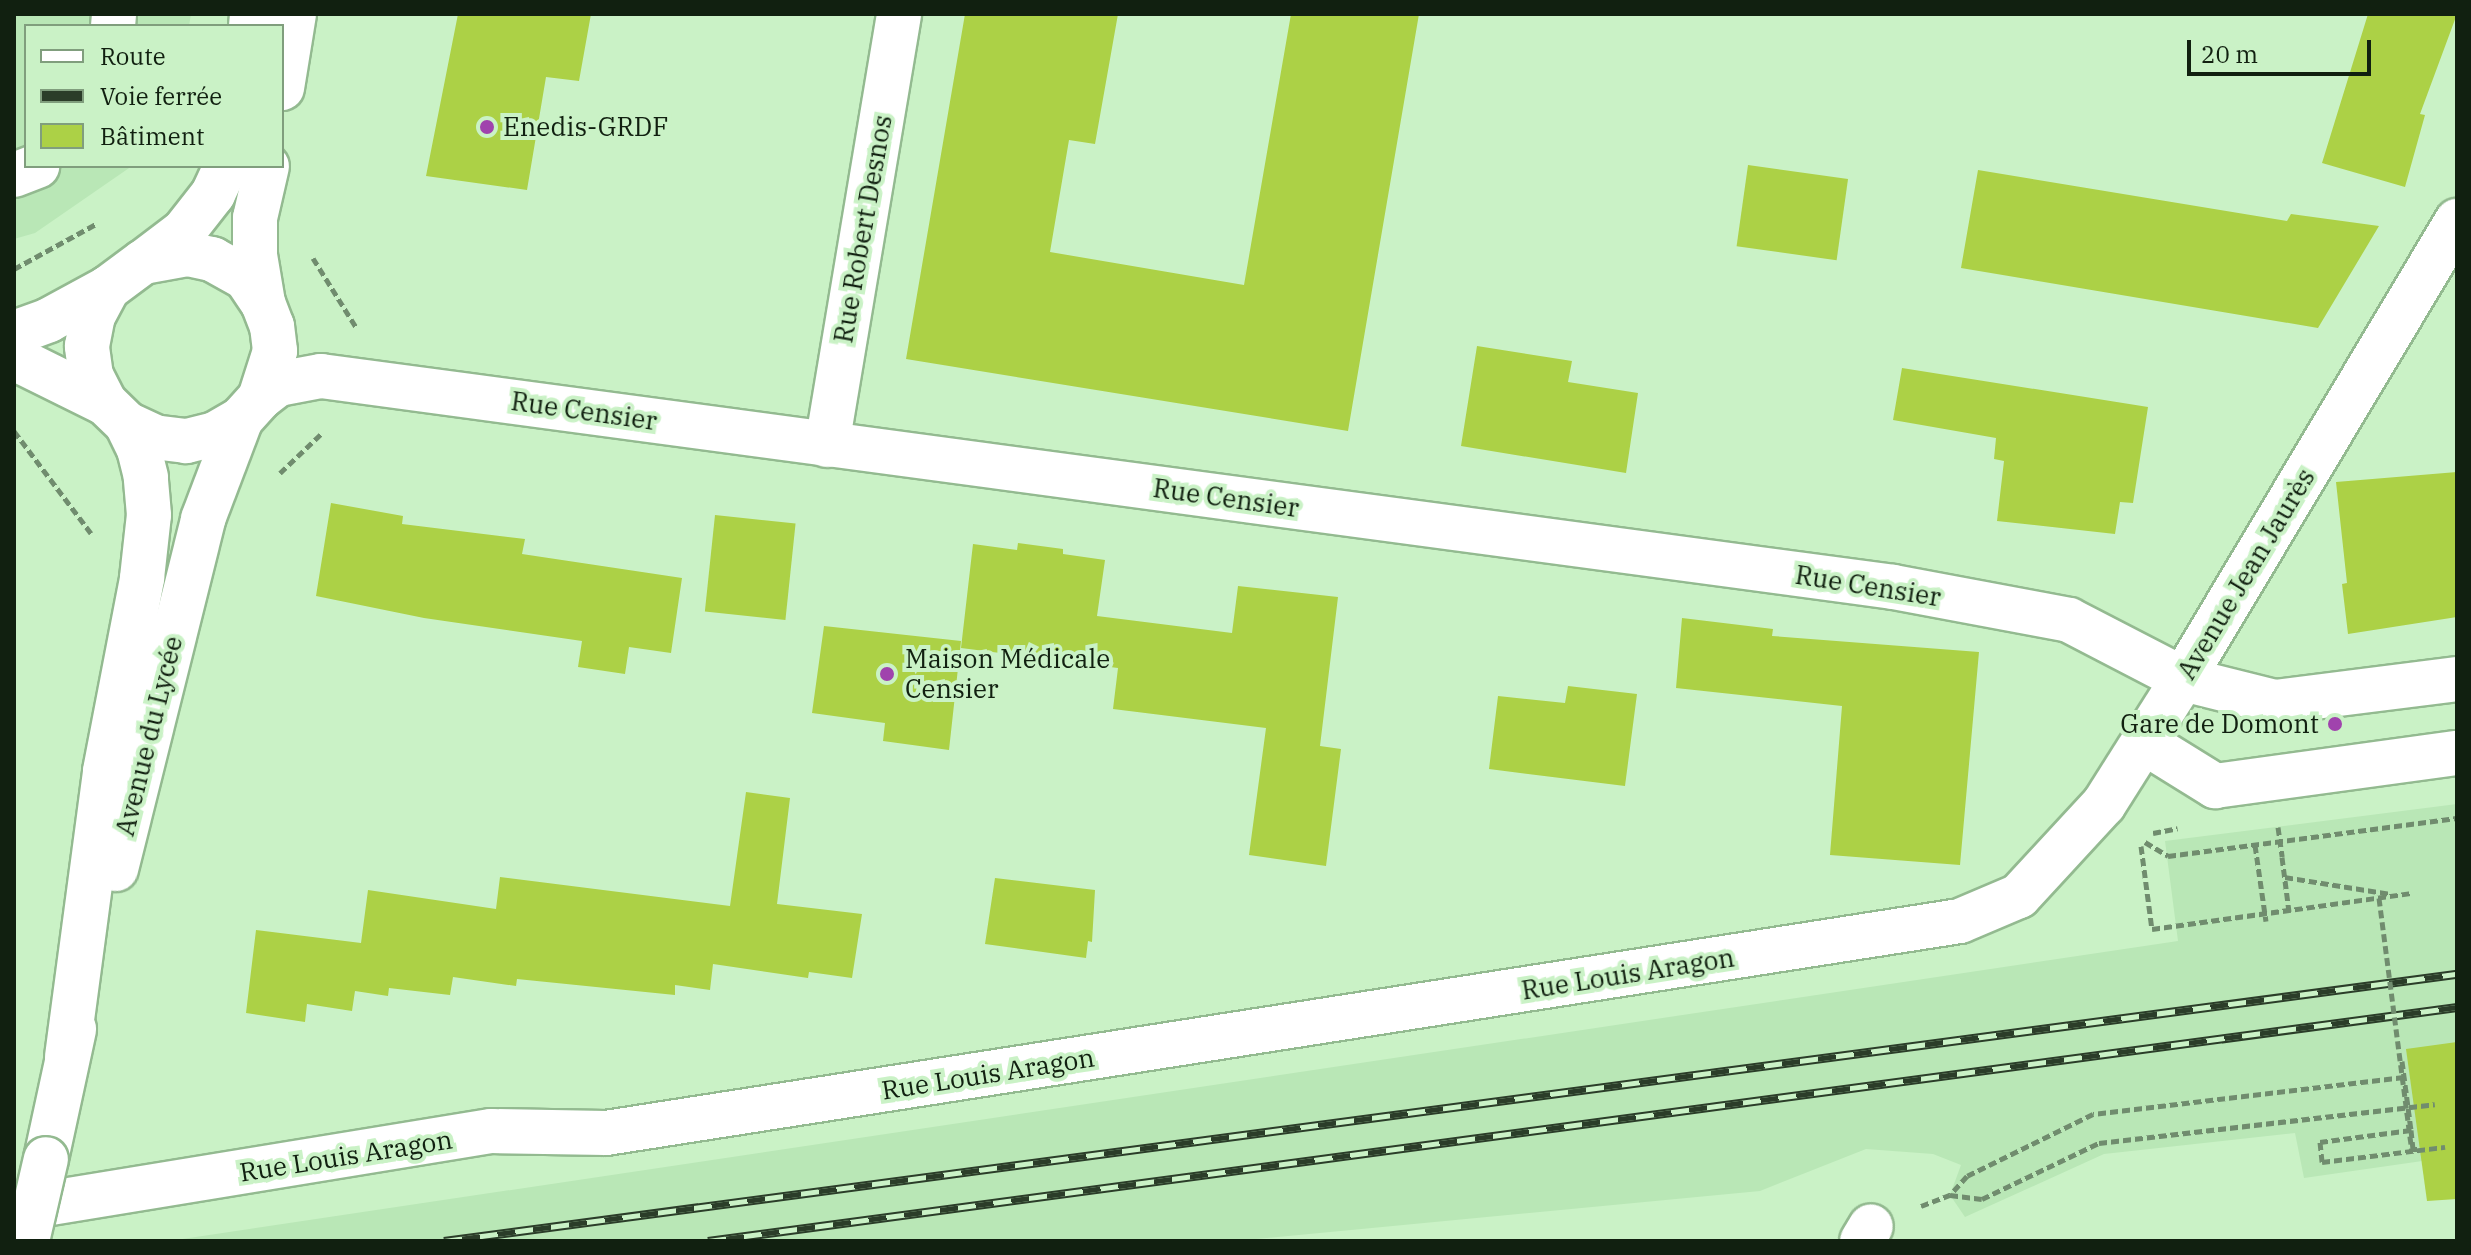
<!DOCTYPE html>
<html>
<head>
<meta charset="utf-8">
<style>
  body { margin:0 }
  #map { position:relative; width:2471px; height:1255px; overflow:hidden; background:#caf2c6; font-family:"IBM Plex Serif",serif }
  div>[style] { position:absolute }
  .built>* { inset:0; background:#b9e7b6 }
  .building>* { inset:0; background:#acd146; transform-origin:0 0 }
  .path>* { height:5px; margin-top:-2.5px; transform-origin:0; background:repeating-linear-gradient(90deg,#708c6e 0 8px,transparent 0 12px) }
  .roads { filter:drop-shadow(2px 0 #93ba90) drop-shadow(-2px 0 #93ba90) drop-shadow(0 2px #93ba90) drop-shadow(0 -2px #93ba90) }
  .minor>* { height:44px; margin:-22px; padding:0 22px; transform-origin:22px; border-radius:22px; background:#fff }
  .major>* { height:44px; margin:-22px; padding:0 22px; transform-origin:22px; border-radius:22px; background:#fff }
  .rail>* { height:9px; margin-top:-4.5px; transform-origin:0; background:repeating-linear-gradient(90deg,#caf2c6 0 18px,#2b3d29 0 36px); box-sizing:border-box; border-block:2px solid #2b3d29 }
  .path-bridge>* { height:5px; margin-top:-2.5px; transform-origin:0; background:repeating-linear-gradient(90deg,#708c6e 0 8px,transparent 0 12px) }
  .bridges { filter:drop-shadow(2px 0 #93ba90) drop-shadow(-2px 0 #93ba90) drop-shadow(0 2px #93ba90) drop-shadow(0 -2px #93ba90) }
  .major-bridge>* { height:44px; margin:-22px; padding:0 22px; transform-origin:22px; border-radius:22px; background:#fff }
  .dots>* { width:22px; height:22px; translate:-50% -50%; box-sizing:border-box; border:4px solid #caf2c6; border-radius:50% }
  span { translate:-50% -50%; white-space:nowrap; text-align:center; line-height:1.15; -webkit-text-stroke:8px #caf2c6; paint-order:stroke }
  .poi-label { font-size:26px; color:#112010 }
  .left { translate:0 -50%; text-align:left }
  .right { translate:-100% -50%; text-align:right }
  .street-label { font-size:26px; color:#112010 }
  .frame { position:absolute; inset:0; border:16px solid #112010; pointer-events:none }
  .legend { position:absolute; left:24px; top:24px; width:260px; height:144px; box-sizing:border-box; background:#caf2c6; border:2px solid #809e7d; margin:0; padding:10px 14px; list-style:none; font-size:24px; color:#112010 }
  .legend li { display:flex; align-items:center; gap:16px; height:40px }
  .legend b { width:40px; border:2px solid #809e7d }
  .scale { position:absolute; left:2187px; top:40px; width:184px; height:36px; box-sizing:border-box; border:4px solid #112010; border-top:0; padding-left:10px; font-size:24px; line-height:28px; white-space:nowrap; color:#112010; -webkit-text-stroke:6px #caf2c6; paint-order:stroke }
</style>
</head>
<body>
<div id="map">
  <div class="built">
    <i style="clip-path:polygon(14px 14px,191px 14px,189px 26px,26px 26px,26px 166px,132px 166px,35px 233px,14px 239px)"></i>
    <i style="clip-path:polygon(2457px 804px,2457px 1156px,2304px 1178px,2295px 1133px,2104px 1154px,1965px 1217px,1950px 1195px,1961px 1165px,1933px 1154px,1866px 1149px,1760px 1191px,1235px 1241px,169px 1241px,2178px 941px,2165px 841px)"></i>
  </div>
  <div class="building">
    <i style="clip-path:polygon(458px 14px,591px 14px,579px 81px,546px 77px,527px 190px,426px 176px)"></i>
    <i style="clip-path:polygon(965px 14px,1118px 14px,1095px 144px,1069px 140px,1050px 252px,1244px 285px,1291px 14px,1419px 14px,1348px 431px,906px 359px)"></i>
    <i style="clip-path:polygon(2368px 14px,2457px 14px,2420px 114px,2425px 115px,2405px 187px,2322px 163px)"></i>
    <i style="left:1748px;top:165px;width:101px;height:82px;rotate:8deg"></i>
    <i style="clip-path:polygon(1978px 170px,2287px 221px,2291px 214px,2379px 226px,2318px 328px,1961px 268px)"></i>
    <i style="clip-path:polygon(1477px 346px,1572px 361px,1568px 382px,1638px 393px,1626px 473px,1461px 446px)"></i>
    <i style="clip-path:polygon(1902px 368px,2148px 407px,2133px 503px,2120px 502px,2115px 534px,1997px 521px,2004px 461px,1994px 459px,1996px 438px,1893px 420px)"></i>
    <i style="clip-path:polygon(2457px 472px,2457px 617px,2348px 634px,2342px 584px,2347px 583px,2336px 482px)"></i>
    <i style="clip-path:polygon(331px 503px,403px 516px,402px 524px,525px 539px,522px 554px,682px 578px,671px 653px,629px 647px,625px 674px,578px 667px,582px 641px,424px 618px,316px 596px)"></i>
    <i style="left:715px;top:515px;width:81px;height:97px;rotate:6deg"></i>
    <i style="clip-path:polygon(1018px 543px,1063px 549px,1063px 554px,1105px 560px,1097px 616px,1232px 633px,1238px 586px,1338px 597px,1320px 746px,1341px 749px,1326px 866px,1249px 855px,1266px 728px,1113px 709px,1118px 668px,961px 648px,973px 544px,1017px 550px)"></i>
    <i style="clip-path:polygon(1682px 618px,1773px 629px,1772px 636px,1979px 652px,1960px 865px,1830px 855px,1842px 706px,1676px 688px)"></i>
    <i style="clip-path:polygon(824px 626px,961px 641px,949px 750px,883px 741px,885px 723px,812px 713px)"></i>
    <i style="clip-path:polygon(1568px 686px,1637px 694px,1625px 786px,1489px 769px,1498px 696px,1565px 703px)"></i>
    <i style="clip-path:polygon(746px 792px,790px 798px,777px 904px,862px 914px,852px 978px,809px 972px,808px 978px,713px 964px,710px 990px,675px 985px,675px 995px,517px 979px,516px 986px,453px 977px,450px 995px,389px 988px,388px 996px,355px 991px,352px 1011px,307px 1004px,305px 1022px,246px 1013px,256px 930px,361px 943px,368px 890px,496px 909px,500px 877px,730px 906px)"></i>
    <i style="clip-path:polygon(995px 878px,1095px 890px,1092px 942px,1088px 941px,1086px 958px,985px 944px)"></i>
    <i style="clip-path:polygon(2457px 1042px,2457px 1199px,2427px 1201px,2406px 1049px)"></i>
  </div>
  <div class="path">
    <i style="left:313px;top:258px;width:81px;rotate:58.1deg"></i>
    <i style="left:14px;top:269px;width:94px;rotate:-28.8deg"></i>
    <i style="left:14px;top:431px;width:128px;rotate:53deg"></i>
    <i style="left:280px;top:473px;width:58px;rotate:-43.6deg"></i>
    <i style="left:2153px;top:833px;width:25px;rotate:-11deg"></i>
    <i style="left:2145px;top:842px;width:27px;rotate:31deg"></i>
    <i style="left:2168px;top:856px;width:291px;rotate:-7.5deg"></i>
    <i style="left:2255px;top:845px;width:77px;rotate:81.8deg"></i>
    <i style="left:2141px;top:846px;width:84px;rotate:82.5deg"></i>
    <i style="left:2152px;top:929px;width:261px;rotate:-7.9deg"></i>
    <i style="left:2282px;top:857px;width:55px;rotate:82.7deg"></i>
    <i style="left:2285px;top:877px;width:107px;rotate:9.1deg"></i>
    <i style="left:2402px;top:1061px;width:70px;rotate:82.6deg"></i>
    <i style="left:2411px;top:1130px;width:92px;rotate:172.5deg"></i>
    <i style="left:2320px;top:1142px;width:20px;rotate:84deg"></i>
    <i style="left:2322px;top:1162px;width:124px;rotate:-7deg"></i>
    <i style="left:2404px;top:1077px;width:313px;rotate:173.2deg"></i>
    <i style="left:2093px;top:1114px;width:140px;rotate:153.8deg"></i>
    <i style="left:1967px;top:1176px;width:25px;rotate:132deg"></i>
    <i style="left:1950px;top:1195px;width:32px;rotate:7deg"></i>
    <i style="left:1982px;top:1199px;width:130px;rotate:-25.6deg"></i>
    <i style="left:2099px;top:1143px;width:338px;rotate:-6.6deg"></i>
    <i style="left:2411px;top:1130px;width:19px;rotate:84deg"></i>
    <i style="left:2413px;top:1149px;width:4px"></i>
    <i style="left:1921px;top:1206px;width:31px;rotate:-21deg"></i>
  </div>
  <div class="roads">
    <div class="minor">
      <i style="left:113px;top:26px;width:12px;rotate:-85deg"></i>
      <i style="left:14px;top:175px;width:25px;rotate:-21deg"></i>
      <i style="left:14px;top:333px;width:37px;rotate:-20deg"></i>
      <i style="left:49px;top:320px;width:67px;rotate:-28.5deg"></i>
      <i style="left:14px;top:358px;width:102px;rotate:26.3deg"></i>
      <i style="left:260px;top:398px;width:23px;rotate:-38deg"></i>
      <i style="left:278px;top:384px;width:44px;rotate:-10.5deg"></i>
      <i style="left:321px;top:376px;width:1586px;rotate:7.64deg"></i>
      <i style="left:1893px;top:587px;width:179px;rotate:10.6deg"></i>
      <i style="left:2069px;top:620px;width:128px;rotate:27.4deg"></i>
      <i style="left:2183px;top:679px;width:95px;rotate:14deg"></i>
      <i style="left:2275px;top:702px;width:183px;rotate:-7.2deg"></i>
      <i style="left:827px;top:445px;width:437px;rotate:-80.5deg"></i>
      <i style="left:2144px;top:742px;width:84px;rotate:31.8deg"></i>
      <i style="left:2215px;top:786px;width:244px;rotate:-7.8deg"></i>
      <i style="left:14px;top:1209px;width:483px;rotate:-9.3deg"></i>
      <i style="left:491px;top:1131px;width:115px;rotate:1deg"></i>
      <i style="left:606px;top:1133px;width:1370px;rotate:-8.9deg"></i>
      <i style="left:1960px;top:921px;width:64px;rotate:-23deg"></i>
      <i style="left:2019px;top:896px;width:125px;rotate:-47.3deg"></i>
      <i style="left:2104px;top:804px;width:148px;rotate:-57.7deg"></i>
      <i style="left:2183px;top:679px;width:534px;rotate:-59.11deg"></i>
      <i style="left:1862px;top:1241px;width:17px;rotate:-59deg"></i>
    </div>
    <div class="major">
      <i style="left:251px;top:26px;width:12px;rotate:-85deg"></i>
      <i style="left:282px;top:88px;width:75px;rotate:-80.8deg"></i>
      <i style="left:146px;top:260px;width:48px;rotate:-37.3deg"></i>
      <i style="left:184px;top:231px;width:47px;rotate:-51.9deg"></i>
      <i style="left:213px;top:194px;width:31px;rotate:-65deg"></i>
      <i style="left:263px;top:303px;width:49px;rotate:-99.5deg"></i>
      <i style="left:255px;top:255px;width:37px;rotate:-90deg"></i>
      <i style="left:255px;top:218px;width:53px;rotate:-77deg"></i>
      <i style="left:116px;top:869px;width:361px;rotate:-76deg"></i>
      <i style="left:203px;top:519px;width:107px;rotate:-69.2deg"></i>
      <i style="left:67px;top:1057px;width:289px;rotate:-82.4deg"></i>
      <i style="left:105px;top:771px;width:197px;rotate:-79.1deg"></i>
      <i style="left:142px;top:578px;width:63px;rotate:-83.7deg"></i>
      <i style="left:149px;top:515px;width:38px;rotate:-95deg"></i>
      <i style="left:146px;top:477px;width:29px;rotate:-104deg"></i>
      <i style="left:139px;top:449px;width:28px;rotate:-116deg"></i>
      <i style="left:127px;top:424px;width:30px;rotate:-136deg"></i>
      <i style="left:105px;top:403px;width:30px;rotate:-117deg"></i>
      <i style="left:91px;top:376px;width:30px;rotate:-98deg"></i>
      <i style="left:87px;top:346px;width:31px;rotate:-79deg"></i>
      <i style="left:93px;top:316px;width:32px;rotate:-62deg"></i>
      <i style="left:108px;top:288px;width:44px;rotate:-36.6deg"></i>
      <i style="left:143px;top:262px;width:46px;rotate:-10.1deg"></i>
      <i style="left:188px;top:254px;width:25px;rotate:12deg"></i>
      <i style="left:212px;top:259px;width:39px;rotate:29deg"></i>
      <i style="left:246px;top:278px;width:30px;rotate:56deg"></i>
      <i style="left:263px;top:303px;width:25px;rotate:69deg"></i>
      <i style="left:272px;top:326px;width:25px;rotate:83deg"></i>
      <i style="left:275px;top:351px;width:49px;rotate:107.7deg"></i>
      <i style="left:260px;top:398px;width:28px;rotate:132deg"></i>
      <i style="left:241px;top:419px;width:30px;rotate:150deg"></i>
      <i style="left:215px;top:434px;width:30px;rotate:166deg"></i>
      <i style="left:186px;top:441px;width:31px;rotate:-173deg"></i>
      <i style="left:155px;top:437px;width:31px;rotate:-155deg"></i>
      <i style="left:46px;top:1159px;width:133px;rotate:-77.8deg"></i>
    </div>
  </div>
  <div class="rail">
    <i style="left:444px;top:1241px;width:2031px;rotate:-7.56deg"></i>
    <i style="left:708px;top:1241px;width:1765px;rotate:-7.62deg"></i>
  </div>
  <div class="path-bridge">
    <i style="left:2278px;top:827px;width:30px;rotate:82deg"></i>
    <i style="left:2379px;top:898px;width:255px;rotate:82.6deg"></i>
  </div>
  <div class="bridges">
    <div class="major-bridge">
      <i style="left:27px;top:1241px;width:84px;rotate:-77deg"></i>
    </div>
  </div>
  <div class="dots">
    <i style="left:487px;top:127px;background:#a043ad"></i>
    <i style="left:887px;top:674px;background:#a043ad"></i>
    <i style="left:2335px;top:724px;background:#a043ad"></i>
  </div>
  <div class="poi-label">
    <span class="left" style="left:503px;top:127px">Enedis-GRDF</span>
    <span class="left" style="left:905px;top:674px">Maison Médicale<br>Censier</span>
    <span class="right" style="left:2319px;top:724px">Gare de Domont</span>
  </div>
  <div class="street-label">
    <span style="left:863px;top:229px;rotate:-80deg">Rue Robert Desnos</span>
    <span style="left:584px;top:411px;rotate:8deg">Rue Censier</span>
    <span style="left:1226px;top:498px;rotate:8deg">Rue Censier</span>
    <span style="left:2246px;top:574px;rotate:-59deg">Avenue Jean Jaurès</span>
    <span style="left:1868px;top:586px;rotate:9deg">Rue Censier</span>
    <span style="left:149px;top:736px;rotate:-76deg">Avenue du Lycée</span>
    <span style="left:1628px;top:974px;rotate:-9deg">Rue Louis Aragon</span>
    <span style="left:988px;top:1074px;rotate:-9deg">Rue Louis Aragon</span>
    <span style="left:346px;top:1156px;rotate:-9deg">Rue Louis Aragon</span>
  </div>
  <div class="frame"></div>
  <ul class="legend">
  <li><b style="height:10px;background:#fff"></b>Route</li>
  <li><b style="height:10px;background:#2b3d29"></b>Voie ferrée</li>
  <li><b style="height:22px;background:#acd146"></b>Bâtiment</li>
  </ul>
  <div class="scale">20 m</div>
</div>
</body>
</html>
